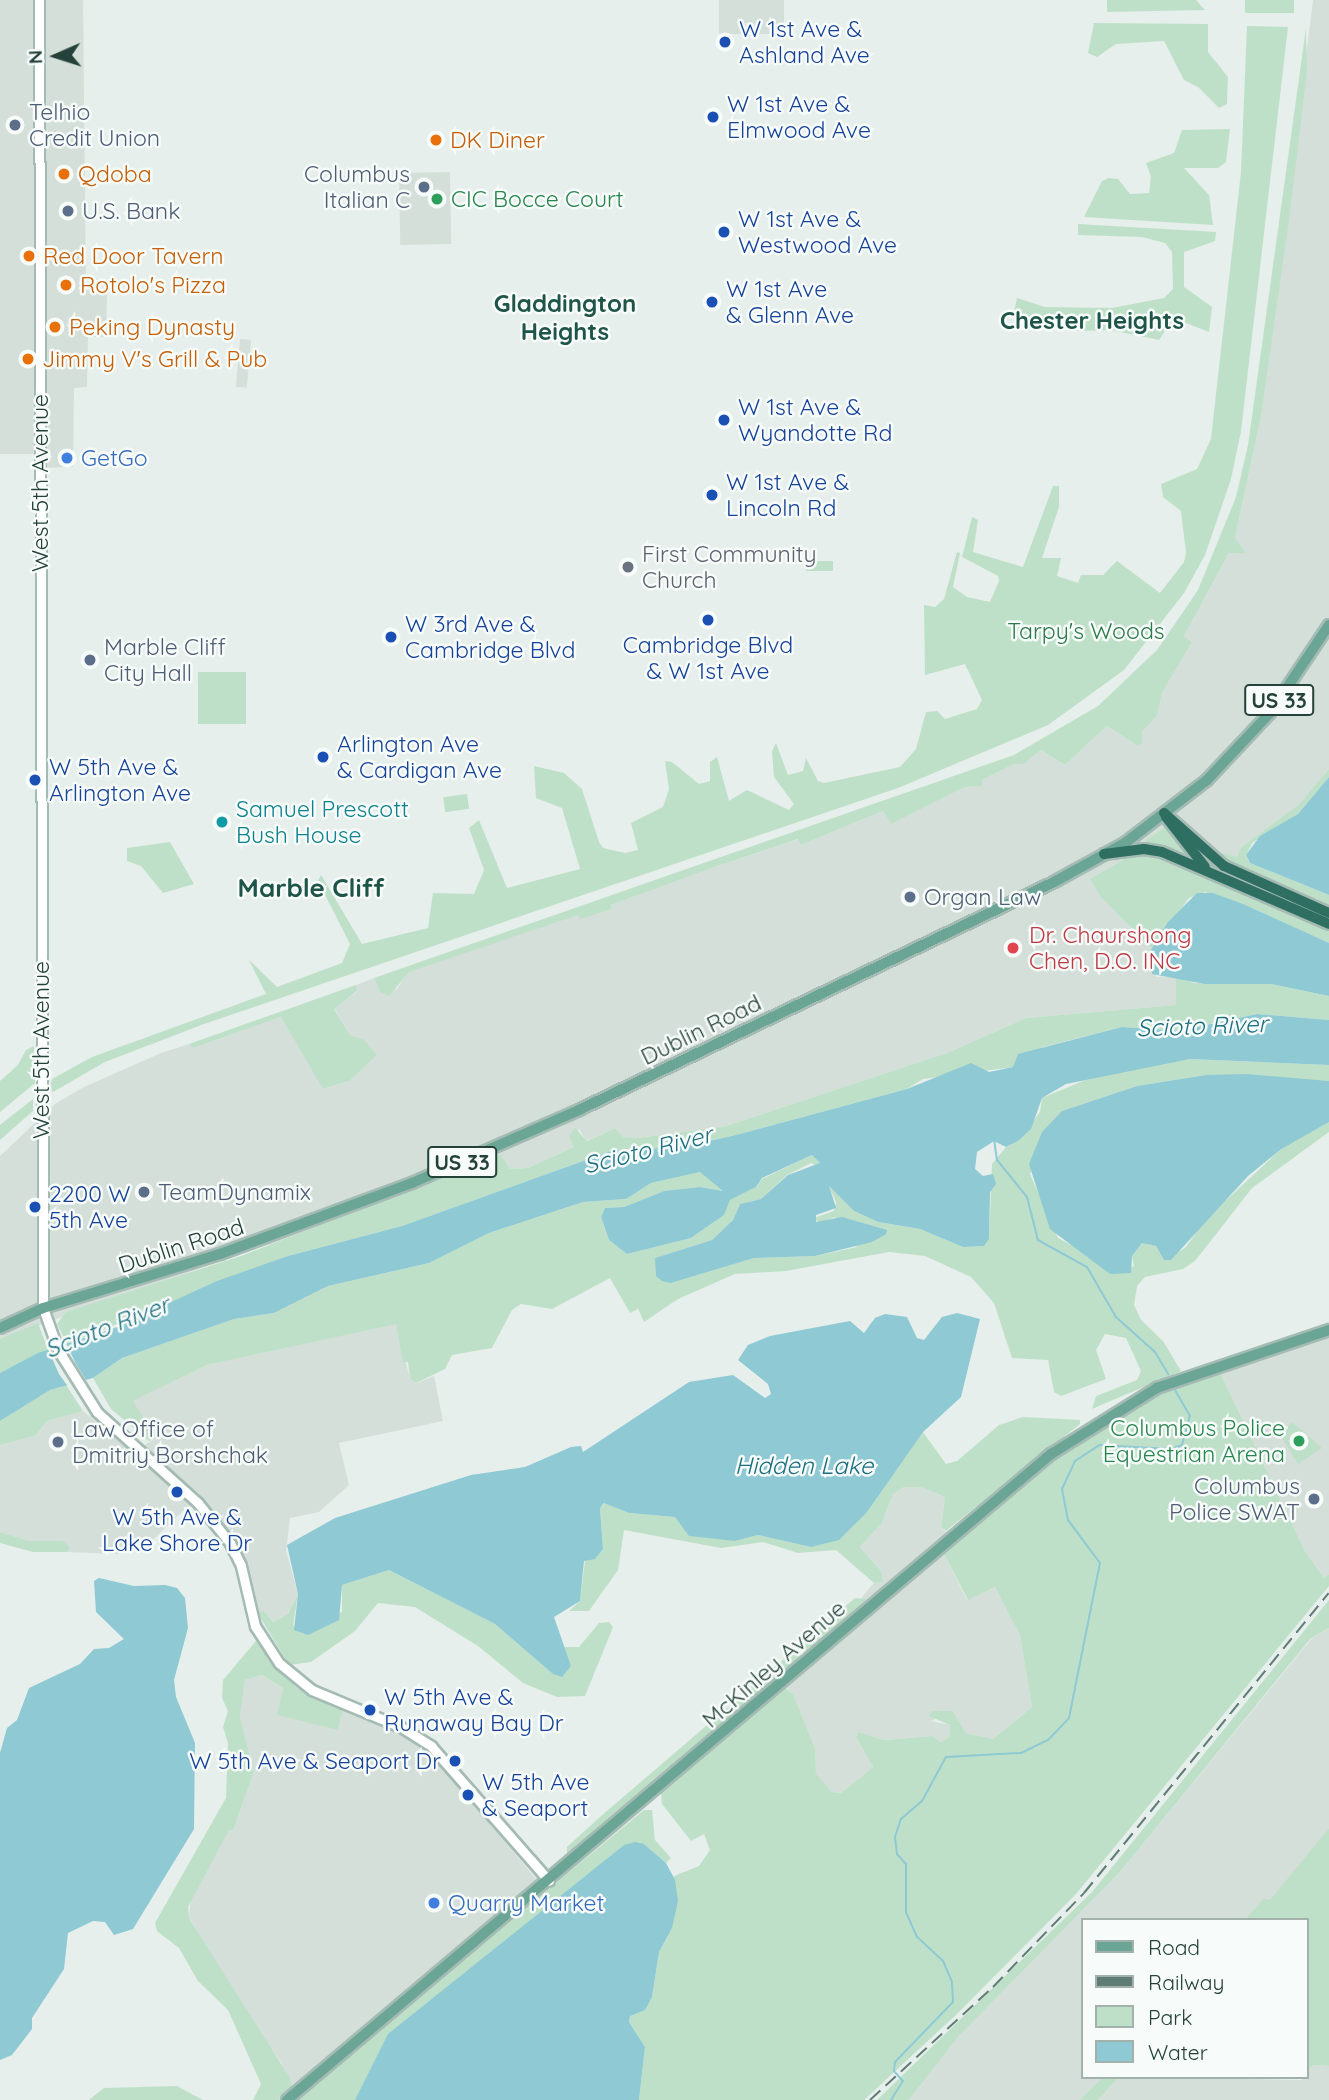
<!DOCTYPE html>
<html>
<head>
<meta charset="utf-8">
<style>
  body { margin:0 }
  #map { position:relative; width:1329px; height:2100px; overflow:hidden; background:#e6efeb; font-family:Quicksand,sans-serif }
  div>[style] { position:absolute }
  .built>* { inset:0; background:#d4dfda; transform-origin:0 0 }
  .green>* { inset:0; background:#bfe0c8; transform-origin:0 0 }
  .water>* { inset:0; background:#8ec9d4 }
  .pier>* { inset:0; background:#e6efeb }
  .stream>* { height:2px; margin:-1px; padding:0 1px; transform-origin:1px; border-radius:1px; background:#8ec9d4 }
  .roads { filter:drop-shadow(2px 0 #a4bbb3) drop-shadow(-2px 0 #a4bbb3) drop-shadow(0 2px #a4bbb3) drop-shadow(0 -2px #a4bbb3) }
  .secondary>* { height:9px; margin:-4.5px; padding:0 4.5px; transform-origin:4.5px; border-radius:4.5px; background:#fff }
  .primary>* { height:10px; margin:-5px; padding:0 5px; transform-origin:5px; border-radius:5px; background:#6aa596 }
  .motorway>* { height:10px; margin:-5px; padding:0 5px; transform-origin:5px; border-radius:5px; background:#2f6f62 }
  .rail>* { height:2px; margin-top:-1px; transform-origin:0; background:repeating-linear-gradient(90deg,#5f7d75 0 14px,transparent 0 21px) }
  .dots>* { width:19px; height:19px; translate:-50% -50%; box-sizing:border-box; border:4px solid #f7fbf9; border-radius:50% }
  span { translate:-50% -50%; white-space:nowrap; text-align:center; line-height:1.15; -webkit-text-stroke:5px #f7fbf9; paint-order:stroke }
  .shield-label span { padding:2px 5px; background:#f7fbf9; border:2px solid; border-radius:5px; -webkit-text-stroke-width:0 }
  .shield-label { font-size:21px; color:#24423a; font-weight:700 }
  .transit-label { font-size:23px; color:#164399 }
  .left { translate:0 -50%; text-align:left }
  .right { translate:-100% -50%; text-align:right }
  .service-label { font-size:23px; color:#4e5e75 }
  .food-label { font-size:23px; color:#c56008 }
  .leisure-label { font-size:23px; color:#27864d }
  .shop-label { font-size:23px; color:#366cbe }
  .street-label { font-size:23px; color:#24423a }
  .worship-label { font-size:23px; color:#5b616d }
  .park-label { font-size:23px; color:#2d7a4b }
  .culture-label { font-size:23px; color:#0d838f }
  .health-label { font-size:23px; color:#be3a42 }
  .neighbourhood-label { font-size:24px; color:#1f5548; font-weight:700 }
  .water-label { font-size:24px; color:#1c6f80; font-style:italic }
  .quarter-label { font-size:26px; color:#1f5548; font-weight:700 }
  .legend { position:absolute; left:1081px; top:1918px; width:228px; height:161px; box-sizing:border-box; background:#f7fbf9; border:2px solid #a3b1ad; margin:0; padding:9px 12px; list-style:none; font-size:21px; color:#24423a }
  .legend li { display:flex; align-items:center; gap:14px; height:35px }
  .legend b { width:35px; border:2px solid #a3b1ad }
  .north { position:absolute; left:21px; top:21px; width:70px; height:70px; -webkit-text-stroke:5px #f7fbf9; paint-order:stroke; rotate:267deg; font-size:19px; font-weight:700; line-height:28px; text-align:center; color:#24423a }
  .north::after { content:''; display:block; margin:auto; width:24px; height:32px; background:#24423a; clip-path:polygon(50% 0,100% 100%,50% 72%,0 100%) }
</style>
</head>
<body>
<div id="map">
  <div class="built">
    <i style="clip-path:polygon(0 0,83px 0,86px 290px,107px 290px,106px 337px,88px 337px,87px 387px,74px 388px,73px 467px,40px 468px,40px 454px,0 454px)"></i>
    <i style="left:719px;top:0;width:65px;height:34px"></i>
    <i style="clip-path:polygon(1313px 0,1329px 0,1329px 769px,1298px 805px,1241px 847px,1237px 857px,1213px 853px,1165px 827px,1101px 897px,1152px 949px,1156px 977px,1176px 976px,1177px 1005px,1026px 1018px,947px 1053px,726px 1126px,638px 1138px,623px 1137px,615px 1128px,586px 1141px,579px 1128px,574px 1147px,528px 1168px,510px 1169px,501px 1154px,361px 1212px,0 1339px,0 1156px,55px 1104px,84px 1087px,161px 1053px,189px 1044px,193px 1048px,281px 1017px,324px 1089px,349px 1081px,351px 1036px,334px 1008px,357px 992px,356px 985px,374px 978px,380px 992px,397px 989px,408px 972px,578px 914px,580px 918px,612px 909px,611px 905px,715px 867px,799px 839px,801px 845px,883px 811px,891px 823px,965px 787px,982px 786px,982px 780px,1014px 764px,1024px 764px,1041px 750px,1065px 765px,1107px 726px,1138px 746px,1142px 732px,1157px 716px,1162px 693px,1192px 642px,1184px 636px,1229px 553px,1245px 552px,1235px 538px,1261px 417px)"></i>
    <i style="left:450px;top:172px;width:72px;height:51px;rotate:89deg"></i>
    <i style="left:240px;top:339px;width:11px;height:48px;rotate:5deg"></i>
    <i style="clip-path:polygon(396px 1323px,410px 1379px,417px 1383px,434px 1376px,443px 1421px,339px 1443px,349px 1485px,319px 1512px,290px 1518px,286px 1551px,298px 1594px,288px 1614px,273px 1622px,264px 1611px,257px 1612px,237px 1545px,208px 1504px,187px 1507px,156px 1537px,139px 1549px,118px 1554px,67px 1552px,69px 1547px,63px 1541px,30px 1541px,0 1532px,0 1445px,35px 1436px,47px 1421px,83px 1411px,133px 1452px,156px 1438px,132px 1401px,207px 1365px)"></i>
    <i style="clip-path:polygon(1329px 1329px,1329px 1574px,1324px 1578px,1305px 1551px,1218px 1368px)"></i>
    <i style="clip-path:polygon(904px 1487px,921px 1487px,945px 1497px,941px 1527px,956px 1542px,944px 1554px,967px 1600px,995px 1587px,1020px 1634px,1032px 1707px,993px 1739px,966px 1733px,953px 1711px,931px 1721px,950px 1725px,949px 1737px,941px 1742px,932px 1736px,885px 1740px,858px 1732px,856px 1737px,873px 1767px,841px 1793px,832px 1792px,816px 1775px,815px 1748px,793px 1694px,778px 1678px,863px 1606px,862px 1597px,874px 1583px,883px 1582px,882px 1572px,860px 1547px,882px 1523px,893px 1494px)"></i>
    <i style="clip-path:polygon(1329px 1628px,1329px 1828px,1270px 1901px,1264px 1899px,1245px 1920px,1082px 1920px,1082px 2077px,1103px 2077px,1080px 2100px,909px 2100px,958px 2037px,1120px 1872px,1312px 1638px)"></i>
    <i style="clip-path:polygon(262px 1675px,283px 1688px,278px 1715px,338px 1729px,343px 1709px,423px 1744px,536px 1879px,533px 1887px,292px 2090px,281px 2062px,252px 2024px,189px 1917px,191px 1895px,229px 1829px,233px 1831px,254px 1772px,240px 1716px,245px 1680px)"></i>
    <i style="clip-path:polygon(1313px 2065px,1329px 2066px,1329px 2100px,1098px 2100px,1119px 2077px,1302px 2080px)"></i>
  </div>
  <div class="green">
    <i style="clip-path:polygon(1107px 0,1196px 0,1205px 10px,1107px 12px)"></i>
    <i style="left:1245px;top:0;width:49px;height:13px"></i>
    <i style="clip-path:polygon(1094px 23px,1208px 24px,1208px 52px,1228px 77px,1227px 104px,1219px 108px,1198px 87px,1184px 80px,1164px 41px,1116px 44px,1097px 57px,1088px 53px)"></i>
    <i style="clip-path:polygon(1247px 26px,1288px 27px,1241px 431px,1231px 479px,1205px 555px,1184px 593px,1124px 670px,1048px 725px,898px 788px,204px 1024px,105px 1062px,53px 1092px,50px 1089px,52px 1079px,92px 1057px,266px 994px,249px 960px,277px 987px,342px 963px,350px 944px,318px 881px,321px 875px,362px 944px,428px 928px,433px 893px,474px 894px,484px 870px,469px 828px,479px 820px,507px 888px,580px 869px,562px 808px,536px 798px,534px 766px,564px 773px,582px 789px,599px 842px,603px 848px,625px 853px,638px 850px,631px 823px,663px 807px,669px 789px,665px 761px,672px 762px,699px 784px,710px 781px,710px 762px,717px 757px,729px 801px,747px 790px,789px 810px,794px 804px,774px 777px,772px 751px,776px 743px,788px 775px,803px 771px,806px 758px,818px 781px,824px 783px,900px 767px,916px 749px,926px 712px,937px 711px,945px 719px,977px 709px,982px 700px,965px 664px,925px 675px,924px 605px,935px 607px,944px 599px,957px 552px,960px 553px,953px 587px,967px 597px,990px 602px,999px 581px,998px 576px,962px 557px,972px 517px,978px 520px,973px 552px,1023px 567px,1053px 486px,1059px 486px,1059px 507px,1042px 558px,1061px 558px,1057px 576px,1078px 583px,1081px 575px,1103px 575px,1117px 561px,1160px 593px,1184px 562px,1186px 553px,1181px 511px,1163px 497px,1161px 484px,1197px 469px,1211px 439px,1241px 172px)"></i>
    <i style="clip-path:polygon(1306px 28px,1307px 72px,1289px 220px,1261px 417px,1235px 538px,1246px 553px,1229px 553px,1184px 636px,1192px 642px,1162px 693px,1157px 716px,1142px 732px,1142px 743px,1138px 746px,1107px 726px,1065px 765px,1041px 750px,1024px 764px,1014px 764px,982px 780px,982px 786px,965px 787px,891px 824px,883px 811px,801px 845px,798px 839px,715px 867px,611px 905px,612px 909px,580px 919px,578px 915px,409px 972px,389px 996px,380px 992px,374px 978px,1014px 755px,1098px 706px,1157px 650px,1198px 590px,1236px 497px,1248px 445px)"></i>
    <i style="clip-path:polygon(1230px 129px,1226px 162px,1218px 168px,1184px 168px,1209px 195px,1213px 225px,1084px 217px,1102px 181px,1109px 178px,1118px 179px,1130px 194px,1149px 193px,1151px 177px,1146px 163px,1174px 153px,1182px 130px)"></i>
    <i style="clip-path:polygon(1078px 224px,1216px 232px,1215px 241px,1184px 252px,1184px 287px,1212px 307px,1209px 332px,1186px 323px,1170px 323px,1159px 340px,1111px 330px,1079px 331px,1046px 319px,1013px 317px,1017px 298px,1045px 307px,1112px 308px,1164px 298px,1173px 289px,1172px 252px,1165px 243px,1142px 237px,1078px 235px)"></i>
    <i style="left:806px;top:561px;width:27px;height:10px"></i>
    <i style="left:198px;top:672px;width:48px;height:52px"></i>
    <i style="clip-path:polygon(1329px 769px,1329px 777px,1298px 814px,1252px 843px,1246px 856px,1250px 863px,1329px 895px,1329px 907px,1220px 858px,1215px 851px,1237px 857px,1241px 847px,1298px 805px)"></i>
    <i style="left:467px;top:794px;width:15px;height:24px;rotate:82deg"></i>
    <i style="clip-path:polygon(1165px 827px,1181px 848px,1196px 863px,1141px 844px)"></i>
    <i style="clip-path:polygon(170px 842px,194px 884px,163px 893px,141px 866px,127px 861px,127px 848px)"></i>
    <i style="clip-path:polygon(1153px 854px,1329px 929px,1329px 943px,1205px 892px,1189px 898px,1152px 949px,1101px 897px,1090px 879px,1132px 855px)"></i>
    <i style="clip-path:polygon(1176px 976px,1194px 983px,1271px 984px,1329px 996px,1329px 1020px,1257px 1014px,1179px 1031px,1122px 1027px,1043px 1047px,1013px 1067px,923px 1079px,907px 1089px,736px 1135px,683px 1147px,611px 1151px,402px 1226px,288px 1256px,67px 1344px,57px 1324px,66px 1312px,241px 1256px,501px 1154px,510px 1169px,528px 1168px,574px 1147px,569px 1136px,575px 1128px,587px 1141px,615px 1128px,623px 1137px,638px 1138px,726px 1126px,947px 1053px,1026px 1018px,1176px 1005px)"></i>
    <i style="clip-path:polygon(356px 985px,357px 991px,334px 1009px,351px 1036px,363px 1039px,377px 1055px,349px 1081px,323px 1089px,281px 1017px,193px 1048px,189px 1044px)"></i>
    <i style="clip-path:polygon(34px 1046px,35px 1083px,0 1112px,0 1081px,18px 1065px,26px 1050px)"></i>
    <i style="clip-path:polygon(1190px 1059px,1329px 1065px,1329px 1081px,1206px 1075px,1137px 1086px,1062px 1111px,1030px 1174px,1058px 1238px,1090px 1255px,1110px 1274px,1134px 1266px,1132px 1256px,1142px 1243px,1156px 1246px,1164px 1260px,1185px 1248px,1207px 1218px,1280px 1150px,1329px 1122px,1329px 1132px,1252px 1188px,1195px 1261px,1183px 1269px,1145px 1277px,1137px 1286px,1134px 1305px,1141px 1320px,1163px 1341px,1181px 1371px,1092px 1409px,1096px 1396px,1137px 1380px,1141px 1371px,1126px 1338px,1105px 1334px,1096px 1350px,1106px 1379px,1061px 1396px,1054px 1392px,1048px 1360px,1012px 1358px,994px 1303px,971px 1277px,925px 1256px,889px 1252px,786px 1271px,735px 1274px,678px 1299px,644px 1322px,638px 1309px,630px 1313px,610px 1278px,552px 1309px,521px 1304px,512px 1310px,492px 1348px,452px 1355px,445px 1369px,416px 1383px,410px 1379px,408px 1362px,403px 1362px,396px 1324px,207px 1365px,133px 1401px,156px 1438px,149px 1441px,111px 1409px,93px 1378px,122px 1358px,234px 1319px,274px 1313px,328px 1286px,429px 1263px,489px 1233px,583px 1202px,626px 1199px,651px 1183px,700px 1172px,724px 1191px,700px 1187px,664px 1191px,624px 1207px,605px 1208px,601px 1217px,609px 1240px,627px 1254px,691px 1238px,724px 1215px,729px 1200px,756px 1187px,762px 1179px,812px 1155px,820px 1163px,819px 1167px,811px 1163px,787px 1175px,761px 1199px,740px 1204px,733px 1220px,712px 1240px,655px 1258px,671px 1283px,754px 1258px,815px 1256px,857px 1247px,835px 1217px,819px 1223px,814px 1218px,834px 1211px,836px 1202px,828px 1185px,854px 1211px,878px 1222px,920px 1229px,963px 1247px,984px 1246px,989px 1239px,992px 1164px,1006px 1147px,1018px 1141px,1040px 1112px,1042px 1098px,1100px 1074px)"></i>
    <i style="clip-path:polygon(33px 1099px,33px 1111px,0 1140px,0 1125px)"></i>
    <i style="clip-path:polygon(38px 1323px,48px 1350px,0 1373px,0 1339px)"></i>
    <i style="clip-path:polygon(1218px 1368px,1305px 1551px,1324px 1578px,1329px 1574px,1329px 1586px,1076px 1894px,957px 2014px,864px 2100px,639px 2100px,645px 2047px,629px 2022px,630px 2016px,652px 1997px,659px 1952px,672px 1928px,674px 1876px,699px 1866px,710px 1850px,704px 1834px,691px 1841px,662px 1804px,661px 1793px,785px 1687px,793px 1694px,815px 1748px,816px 1774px,832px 1792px,841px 1793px,873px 1767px,856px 1737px,858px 1732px,885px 1740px,932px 1736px,941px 1742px,949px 1737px,950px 1725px,929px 1716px,932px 1711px,953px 1711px,966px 1733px,993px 1739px,1032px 1707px,1020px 1635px,995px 1587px,968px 1600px,944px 1554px,1072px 1445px,1159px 1392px)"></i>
    <i style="clip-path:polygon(66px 1385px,83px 1411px,47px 1421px,35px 1436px,0 1445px,0 1421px,50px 1390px)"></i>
    <i style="clip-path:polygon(1023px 1417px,1080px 1420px,1080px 1424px,946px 1531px,941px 1527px,945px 1497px,921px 1487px,904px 1487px,893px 1494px,882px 1523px,860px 1547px,882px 1572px,883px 1582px,874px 1583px,836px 1550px,798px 1553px,763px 1542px,721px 1548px,624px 1530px,618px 1570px,589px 1611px,569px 1611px,580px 1601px,585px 1561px,603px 1549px,600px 1508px,605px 1503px,629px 1513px,675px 1517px,735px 1541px,758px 1535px,811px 1547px,902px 1460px,923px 1432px,946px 1464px,957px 1461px,999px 1425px)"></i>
    <i style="clip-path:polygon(1292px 1422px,1322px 1448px,1298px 1464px,1279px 1433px)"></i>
    <i style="clip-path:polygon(0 1532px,30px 1541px,63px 1541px,70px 1547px,67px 1552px,33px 1552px,0 1543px)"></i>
    <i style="clip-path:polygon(389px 1570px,495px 1624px,553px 1674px,571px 1666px,564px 1647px,579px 1647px,599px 1623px,609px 1622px,613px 1627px,585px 1696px,557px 1697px,523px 1683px,478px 1646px,415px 1607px,378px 1603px,355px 1631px,311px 1662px,289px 1665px,257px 1612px,264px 1611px,273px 1622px,288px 1614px,298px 1594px,293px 1626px,342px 1612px,342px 1585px)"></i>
    <i style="clip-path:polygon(855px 1598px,866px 1599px,863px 1606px,573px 1854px,567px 1853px,567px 1847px,600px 1817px)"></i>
    <i style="clip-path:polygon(1329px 1600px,1329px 1628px,1311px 1638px,1120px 1872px,958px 2037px,909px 2100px,877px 2100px,1092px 1892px)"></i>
    <i style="clip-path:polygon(256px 1641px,297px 1688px,343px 1709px,338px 1730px,277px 1715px,283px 1688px,262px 1675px,245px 1680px,240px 1716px,254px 1772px,233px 1831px,229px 1830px,188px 1907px,189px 1918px,290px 2078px,292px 2090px,279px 2100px,253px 2100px,261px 2084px,228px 2010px,198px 1981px,179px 1948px,157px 1931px,155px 1923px,226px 1798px,228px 1743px,223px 1727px,228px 1711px,222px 1698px,223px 1680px)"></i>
    <i style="clip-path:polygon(644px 1810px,652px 1810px,655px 1840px,671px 1858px,666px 1863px,644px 1844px,624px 1845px,535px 1920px,355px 2100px,294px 2100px)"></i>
    <i style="clip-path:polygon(1329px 1828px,1329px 2066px,1313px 2065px,1306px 2074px,1306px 1920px,1245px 1920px,1264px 1898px,1270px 1900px)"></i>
    <i style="clip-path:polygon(1103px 2077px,1119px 2077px,1098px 2100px,1080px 2100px)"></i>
    <i style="clip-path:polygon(177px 2086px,203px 2100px,89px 2100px,104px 2088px)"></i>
  </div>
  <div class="water">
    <i style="clip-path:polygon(1329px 777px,1329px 895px,1250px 863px,1246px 855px,1260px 836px,1298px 814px)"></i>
    <i style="clip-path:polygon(1197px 893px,1213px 893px,1243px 904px,1329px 943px,1329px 996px,1271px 984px,1205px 984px,1152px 974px,1149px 953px,1168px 922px)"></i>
    <i style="clip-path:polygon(1257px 1014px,1329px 1020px,1329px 1065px,1190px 1059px,1066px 1084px,1042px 1098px,1031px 1129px,1018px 1141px,1006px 1147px,994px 1141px,977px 1152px,975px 1169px,983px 1176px,993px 1174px,996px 1184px,990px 1192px,989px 1239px,984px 1246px,963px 1247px,920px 1229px,878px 1222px,854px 1211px,829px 1186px,836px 1208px,816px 1215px,816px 1222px,842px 1217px,887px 1230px,886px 1234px,872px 1242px,815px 1256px,754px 1258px,671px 1283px,662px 1281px,656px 1276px,655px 1258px,712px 1240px,733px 1220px,740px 1204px,761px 1199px,788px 1175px,820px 1163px,812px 1155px,762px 1178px,756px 1187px,730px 1200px,724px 1215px,691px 1238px,627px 1254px,609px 1240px,601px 1217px,605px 1208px,624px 1207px,664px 1191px,700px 1187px,723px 1191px,700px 1172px,651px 1183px,626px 1199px,583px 1202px,489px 1233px,429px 1263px,328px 1286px,274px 1313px,234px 1319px,122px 1358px,93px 1378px,50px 1390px,0 1421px,0 1373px,38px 1353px,112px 1329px,217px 1281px,288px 1256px,402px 1226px,611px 1151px,683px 1147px,736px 1135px,907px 1089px,971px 1063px,989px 1072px,1013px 1067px,1018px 1054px,1122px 1027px,1179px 1031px)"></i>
    <i style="clip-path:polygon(1246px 1074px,1329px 1081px,1329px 1122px,1280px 1150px,1248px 1176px,1171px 1260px,1164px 1260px,1156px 1246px,1142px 1243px,1132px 1256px,1131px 1273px,1110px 1274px,1050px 1229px,1029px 1164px,1042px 1132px,1062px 1111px,1137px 1086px,1206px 1075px)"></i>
    <i style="clip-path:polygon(957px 1313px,980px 1319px,961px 1397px,923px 1432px,867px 1512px,839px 1540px,811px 1547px,758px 1535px,735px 1541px,689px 1536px,675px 1517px,629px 1513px,604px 1503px,600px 1508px,603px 1549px,595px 1559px,584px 1561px,580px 1601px,554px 1617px,571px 1666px,562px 1677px,553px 1674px,495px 1624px,389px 1570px,342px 1585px,339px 1620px,308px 1635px,294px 1630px,298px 1594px,287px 1545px,335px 1518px,471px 1475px,525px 1467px,571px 1447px,581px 1446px,583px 1452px,689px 1382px,733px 1375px,765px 1398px,771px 1394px,768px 1384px,738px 1360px,748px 1345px,770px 1336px,850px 1321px,864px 1333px,875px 1318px,885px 1314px,907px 1317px,917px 1338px,924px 1340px,942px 1317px)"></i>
    <i style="clip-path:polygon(99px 1578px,134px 1586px,165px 1585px,177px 1588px,185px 1598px,188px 1628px,174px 1680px,176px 1697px,195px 1743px,194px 1829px,133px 1929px,114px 1935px,105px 1922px,93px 1921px,68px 1933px,64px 1969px,32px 2018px,32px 2029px,12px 2055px,0 2060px,0 1753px,7px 1728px,17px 1720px,29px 1688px,80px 1664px,94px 1649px,109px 1648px,124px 1639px,96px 1612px,94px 1581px)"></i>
    <i style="clip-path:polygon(635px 1842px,644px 1844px,666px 1863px,675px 1880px,678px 1901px,672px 1928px,659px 1952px,652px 1997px,645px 2010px,630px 2016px,629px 2022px,645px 2047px,639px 2100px,355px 2100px,388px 2034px,624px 1845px)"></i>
  </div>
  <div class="pier">
    <i style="clip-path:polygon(65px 1341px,76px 1364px,88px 1383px,69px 1388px,59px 1374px,47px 1347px)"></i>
  </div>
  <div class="stream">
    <i style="left:994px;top:1139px;width:21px;rotate:82deg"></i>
    <i style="left:997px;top:1160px;width:48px;rotate:51deg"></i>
    <i style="left:1027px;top:1197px;width:44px;rotate:75.7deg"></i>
    <i style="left:1038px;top:1240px;width:56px;rotate:28.9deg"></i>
    <i style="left:1087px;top:1267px;width:58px;rotate:59.9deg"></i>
    <i style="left:1116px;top:1317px;width:52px;rotate:41.9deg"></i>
    <i style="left:1155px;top:1352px;width:26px;rotate:59deg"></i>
    <i style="left:891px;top:2100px;width:22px;rotate:-58deg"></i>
    <i style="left:903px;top:2081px;width:13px;rotate:-132deg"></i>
    <i style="left:894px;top:2071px;width:9px;rotate:-84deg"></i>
    <i style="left:895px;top:2062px;width:83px;rotate:-46deg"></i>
    <i style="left:953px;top:2002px;width:20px;rotate:-93deg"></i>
    <i style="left:952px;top:1982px;width:23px;rotate:-113deg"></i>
    <i style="left:943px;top:1961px;width:35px;rotate:-137deg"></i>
    <i style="left:917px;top:1937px;width:27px;rotate:-114deg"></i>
    <i style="left:906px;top:1912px;width:48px;rotate:-90deg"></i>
    <i style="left:906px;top:1864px;width:13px;rotate:-132deg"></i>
    <i style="left:897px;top:1854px;width:17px;rotate:-97deg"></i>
    <i style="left:895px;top:1837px;width:19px;rotate:-72deg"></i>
    <i style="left:901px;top:1819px;width:28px;rotate:-41deg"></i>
    <i style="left:922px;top:1801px;width:50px;rotate:-61.4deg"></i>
    <i style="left:946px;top:1757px;width:75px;rotate:-3.1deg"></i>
    <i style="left:1021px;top:1753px;width:30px;rotate:-26deg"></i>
    <i style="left:1048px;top:1740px;width:30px;rotate:-46deg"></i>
    <i style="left:1069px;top:1718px;width:158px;rotate:-78.7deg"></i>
    <i style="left:1100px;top:1563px;width:54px;rotate:-126.7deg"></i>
    <i style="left:1068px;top:1520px;width:32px;rotate:-101deg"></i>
    <i style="left:1062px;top:1489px;width:31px;rotate:-65deg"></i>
    <i style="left:1075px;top:1461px;width:30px;rotate:-33deg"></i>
    <i style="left:1100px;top:1445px;width:70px;rotate:3.3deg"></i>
    <i style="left:1170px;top:1449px;width:13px;rotate:-18deg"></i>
    <i style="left:1182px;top:1445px;width:30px;rotate:-75deg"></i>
    <i style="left:1190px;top:1416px;width:30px;rotate:-120deg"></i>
  </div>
  <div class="roads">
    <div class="secondary">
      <i style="left:39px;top:0;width:1308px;rotate:89.82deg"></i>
      <i style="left:43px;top:1308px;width:45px;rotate:70.3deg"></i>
      <i style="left:58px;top:1350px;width:73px;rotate:57.8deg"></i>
      <i style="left:97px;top:1412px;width:136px;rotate:42deg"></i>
      <i style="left:198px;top:1503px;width:51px;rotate:51.3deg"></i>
      <i style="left:230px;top:1543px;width:25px;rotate:64deg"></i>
      <i style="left:241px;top:1566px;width:62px;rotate:76.9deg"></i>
      <i style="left:255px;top:1626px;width:44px;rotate:57deg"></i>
      <i style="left:279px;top:1663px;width:43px;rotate:39.3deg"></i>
      <i style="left:312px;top:1690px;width:96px;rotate:22.6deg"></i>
      <i style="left:401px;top:1727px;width:36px;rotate:32deg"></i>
      <i style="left:431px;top:1746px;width:179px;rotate:48.8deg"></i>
    </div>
    <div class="primary">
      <i style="left:0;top:1328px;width:47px;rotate:-24.9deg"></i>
      <i style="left:43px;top:1308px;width:185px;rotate:-17deg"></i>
      <i style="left:220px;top:1254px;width:205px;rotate:-20.3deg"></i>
      <i style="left:412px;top:1183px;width:184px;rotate:-23.6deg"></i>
      <i style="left:581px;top:1109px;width:525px;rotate:-25.64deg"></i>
      <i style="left:1054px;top:882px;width:81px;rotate:-28.8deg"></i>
      <i style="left:1125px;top:843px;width:103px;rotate:-37.5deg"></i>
      <i style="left:1207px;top:780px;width:92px;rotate:-46.8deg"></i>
      <i style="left:1270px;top:713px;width:106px;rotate:-56.2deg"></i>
      <i style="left:287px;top:2100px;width:1001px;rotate:-40.22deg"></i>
      <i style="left:1051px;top:1454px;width:125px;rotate:-31.9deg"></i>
      <i style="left:1157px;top:1388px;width:182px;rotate:-18.6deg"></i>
    </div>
    <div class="motorway">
      <i style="left:1164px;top:813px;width:80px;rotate:41.5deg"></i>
      <i style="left:1224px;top:866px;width:115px;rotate:24.1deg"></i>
      <i style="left:1166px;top:817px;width:63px;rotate:52deg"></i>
      <i style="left:1104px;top:854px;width:40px;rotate:-7.1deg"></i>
      <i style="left:1144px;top:849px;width:18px;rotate:9deg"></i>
      <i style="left:1162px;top:852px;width:182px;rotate:23.3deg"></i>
    </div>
  </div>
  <div class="rail">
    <i style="left:870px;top:2100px;width:167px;rotate:-42.6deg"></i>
    <i style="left:993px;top:1987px;width:131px;rotate:-45.9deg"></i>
    <i style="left:1084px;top:1893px;width:387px;rotate:-50.8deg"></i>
  </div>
  <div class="dots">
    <i style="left:725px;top:42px;background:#1a4fb4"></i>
    <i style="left:713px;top:117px;background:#1a4fb4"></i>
    <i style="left:15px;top:125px;background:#5c6f8a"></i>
    <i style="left:436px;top:140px;background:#e8710a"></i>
    <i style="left:64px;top:174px;background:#e8710a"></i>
    <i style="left:424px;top:187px;background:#5c6f8a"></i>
    <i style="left:437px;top:199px;background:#2e9e5b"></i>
    <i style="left:68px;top:211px;background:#5c6f8a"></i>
    <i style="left:724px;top:232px;background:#1a4fb4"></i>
    <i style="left:29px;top:256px;background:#e8710a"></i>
    <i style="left:66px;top:285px;background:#e8710a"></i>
    <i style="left:712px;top:302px;background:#1a4fb4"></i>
    <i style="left:55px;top:327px;background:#e8710a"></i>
    <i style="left:28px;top:359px;background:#e8710a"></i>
    <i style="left:724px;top:420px;background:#1a4fb4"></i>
    <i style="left:67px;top:458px;background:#3f7fe0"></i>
    <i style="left:712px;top:495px;background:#1a4fb4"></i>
    <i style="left:628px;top:567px;background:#6b7280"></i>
    <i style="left:708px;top:620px;background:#1a4fb4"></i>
    <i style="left:391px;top:637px;background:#1a4fb4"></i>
    <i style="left:90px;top:660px;background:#5c6f8a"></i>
    <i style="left:323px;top:757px;background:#1a4fb4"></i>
    <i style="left:35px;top:780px;background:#1a4fb4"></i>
    <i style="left:222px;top:822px;background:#0f9aa8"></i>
    <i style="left:910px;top:897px;background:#5c6f8a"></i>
    <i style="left:1013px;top:948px;background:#e0444e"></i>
    <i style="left:144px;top:1192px;background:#5c6f8a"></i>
    <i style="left:35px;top:1207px;background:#1a4fb4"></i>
    <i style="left:1299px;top:1441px;background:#2e9e5b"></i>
    <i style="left:58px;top:1442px;background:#5c6f8a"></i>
    <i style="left:177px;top:1492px;background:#1a4fb4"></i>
    <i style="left:1314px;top:1499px;background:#5c6f8a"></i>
    <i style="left:370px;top:1710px;background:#1a4fb4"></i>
    <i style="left:455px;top:1761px;background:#1a4fb4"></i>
    <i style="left:468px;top:1795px;background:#1a4fb4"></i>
    <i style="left:434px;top:1903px;background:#3f7fe0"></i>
  </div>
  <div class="shield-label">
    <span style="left:1279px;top:700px">US 33</span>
    <span style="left:462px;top:1162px">US 33</span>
  </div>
  <div class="transit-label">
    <span class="left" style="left:739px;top:42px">W 1st Ave &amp;<br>Ashland Ave</span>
    <span class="left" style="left:727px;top:117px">W 1st Ave &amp;<br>Elmwood Ave</span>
    <span class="left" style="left:738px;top:232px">W 1st Ave &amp;<br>Westwood Ave</span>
    <span class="left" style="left:726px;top:302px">W 1st Ave<br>&amp; Glenn Ave</span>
    <span class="left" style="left:738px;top:420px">W 1st Ave &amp;<br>Wyandotte Rd</span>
    <span class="left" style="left:726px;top:495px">W 1st Ave &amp;<br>Lincoln Rd</span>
    <span class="left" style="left:405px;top:637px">W 3rd Ave &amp;<br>Cambridge Blvd</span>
    <span style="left:708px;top:658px">Cambridge Blvd<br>&amp; W 1st Ave</span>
    <span class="left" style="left:337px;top:757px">Arlington Ave<br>&amp; Cardigan Ave</span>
    <span class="left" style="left:49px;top:780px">W 5th Ave &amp;<br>Arlington Ave</span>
    <span class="left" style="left:49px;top:1207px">2200 W<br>5th Ave</span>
    <span style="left:177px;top:1530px">W 5th Ave &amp;<br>Lake Shore Dr</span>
    <span class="left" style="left:384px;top:1710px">W 5th Ave &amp;<br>Runaway Bay Dr</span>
    <span class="right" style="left:441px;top:1761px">W 5th Ave &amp; Seaport Dr</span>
    <span class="left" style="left:482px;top:1795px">W 5th Ave<br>&amp; Seaport</span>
  </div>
  <div class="service-label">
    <span class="left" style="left:29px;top:125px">Telhio<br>Credit Union</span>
    <span class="right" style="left:410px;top:187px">Columbus<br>Italian C</span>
    <span class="left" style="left:82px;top:211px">U.S. Bank</span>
    <span class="left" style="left:104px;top:660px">Marble Cliff<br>City Hall</span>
    <span class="left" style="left:924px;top:897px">Organ Law</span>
    <span class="left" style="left:158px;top:1192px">TeamDynamix</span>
    <span class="left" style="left:72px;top:1442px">Law Office of<br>Dmitriy Borshchak</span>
    <span class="right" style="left:1300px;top:1499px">Columbus<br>Police SWAT</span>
  </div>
  <div class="food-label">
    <span class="left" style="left:450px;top:140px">DK Diner</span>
    <span class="left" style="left:78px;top:174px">Qdoba</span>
    <span class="left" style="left:43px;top:256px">Red Door Tavern</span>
    <span class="left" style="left:80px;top:285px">Rotolo's Pizza</span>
    <span class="left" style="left:69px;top:327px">Peking Dynasty</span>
    <span class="left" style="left:42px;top:359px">Jimmy V's Grill &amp; Pub</span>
  </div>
  <div class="leisure-label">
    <span class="left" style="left:451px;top:199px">CIC Bocce Court</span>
    <span class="right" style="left:1285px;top:1441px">Columbus Police<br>Equestrian Arena</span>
  </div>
  <div class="shop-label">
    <span class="left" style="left:81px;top:458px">GetGo</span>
    <span class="left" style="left:448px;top:1903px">Quarry Market</span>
  </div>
  <div class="street-label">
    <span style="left:40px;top:483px;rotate:-90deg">West 5th Avenue</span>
    <span style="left:701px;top:1030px;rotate:-26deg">Dublin Road</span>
    <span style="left:41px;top:1050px;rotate:-90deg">West 5th Avenue</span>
    <span style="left:181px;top:1246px;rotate:-18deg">Dublin Road</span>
    <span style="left:774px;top:1664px;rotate:-41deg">McKinley Avenue</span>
  </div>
  <div class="worship-label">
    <span class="left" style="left:642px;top:567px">First Community<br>Church</span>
  </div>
  <div class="park-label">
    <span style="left:1086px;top:631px">Tarpy's Woods</span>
  </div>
  <div class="culture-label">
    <span class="left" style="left:236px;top:822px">Samuel Prescott<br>Bush House</span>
  </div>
  <div class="health-label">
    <span class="left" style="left:1029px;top:948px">Dr. Chaurshong<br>Chen, D.O. INC</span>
  </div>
  <div class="neighbourhood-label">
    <span style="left:565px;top:318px">Gladdington<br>Heights</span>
    <span style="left:1092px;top:321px">Chester Heights</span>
  </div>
  <div class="water-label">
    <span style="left:1202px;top:1026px;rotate:-2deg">Scioto River</span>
    <span style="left:648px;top:1150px;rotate:-14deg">Scioto River</span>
    <span style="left:107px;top:1327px;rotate:-21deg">Scioto River</span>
    <span style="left:804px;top:1466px">Hidden Lake</span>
  </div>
  <div class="quarter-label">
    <span style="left:311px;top:888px">Marble Cliff</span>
  </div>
  <ul class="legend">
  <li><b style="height:9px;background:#6aa596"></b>Road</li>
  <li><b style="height:9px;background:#5f7d75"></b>Railway</li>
  <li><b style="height:19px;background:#bfe0c8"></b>Park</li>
  <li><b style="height:19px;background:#8ec9d4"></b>Water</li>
  </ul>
  <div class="north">N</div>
</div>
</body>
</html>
